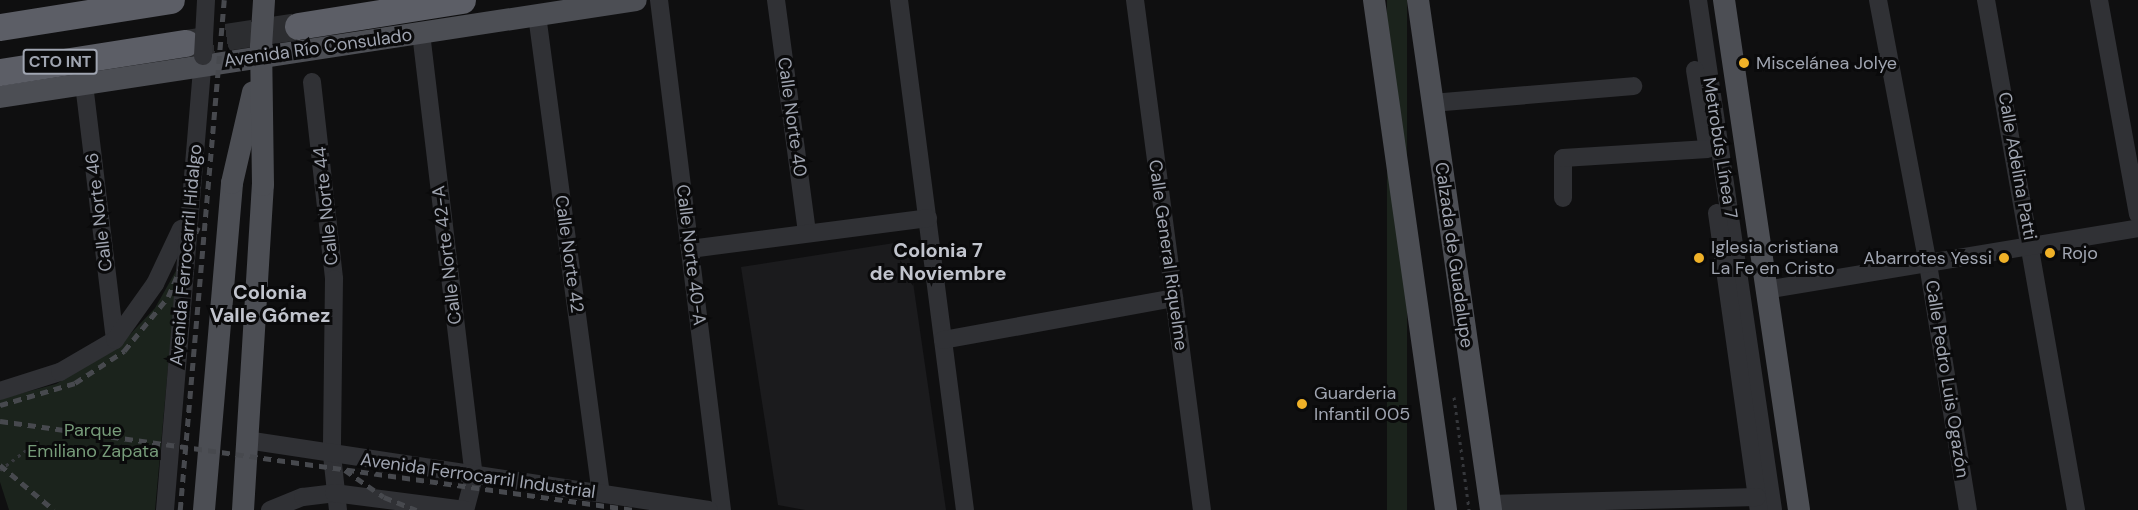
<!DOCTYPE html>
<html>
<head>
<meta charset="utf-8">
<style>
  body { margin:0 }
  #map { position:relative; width:2138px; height:510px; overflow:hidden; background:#0f0f10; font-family:"DM Sans",sans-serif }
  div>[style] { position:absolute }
  .built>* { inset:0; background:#1b1b1d }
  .green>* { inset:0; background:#1b231c; transform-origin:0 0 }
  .highway-tunnel>* { height:27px; margin-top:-13.5px; transform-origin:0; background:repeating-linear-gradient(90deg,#2c2d30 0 27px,transparent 0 41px) }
  .path>* { height:3px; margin-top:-1.5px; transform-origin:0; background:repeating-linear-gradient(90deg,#36383c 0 3px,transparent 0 7.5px) }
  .minor>* { height:18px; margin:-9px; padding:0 9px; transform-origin:9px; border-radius:9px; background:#303135 }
  .major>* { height:22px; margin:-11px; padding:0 11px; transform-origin:11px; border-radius:11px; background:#4c4e54 }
  .highway>* { height:27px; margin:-13.5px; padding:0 13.5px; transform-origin:13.5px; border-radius:13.5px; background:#5c5e66 }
  .rail>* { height:4.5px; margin-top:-2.25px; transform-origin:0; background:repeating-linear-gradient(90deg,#47494e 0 8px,transparent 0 14px) }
  .minor-bridge>* { height:18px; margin:-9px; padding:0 9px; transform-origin:9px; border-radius:9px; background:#303135 }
  .major-bridge>* { height:22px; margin:-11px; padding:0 11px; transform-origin:11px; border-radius:11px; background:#4c4e54 }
  .dots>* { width:16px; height:16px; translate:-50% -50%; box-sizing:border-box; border:3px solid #0a0a0b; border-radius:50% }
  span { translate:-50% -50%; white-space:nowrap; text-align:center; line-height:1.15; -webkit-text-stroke:6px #0a0a0b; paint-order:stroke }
  .shield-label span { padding:2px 4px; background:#0a0a0b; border:2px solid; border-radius:4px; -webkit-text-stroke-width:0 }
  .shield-label { font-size:16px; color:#a0a5b1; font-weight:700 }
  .street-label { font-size:18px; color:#a0a5b1 }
  .poi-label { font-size:18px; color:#a0a5b1 }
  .left { translate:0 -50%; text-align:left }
  .right { translate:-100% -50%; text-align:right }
  .park-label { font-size:18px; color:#779c7a }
  .neighbourhood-label { font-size:20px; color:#c1c4cd; font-weight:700 }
</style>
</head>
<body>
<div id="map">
  <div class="built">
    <i style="clip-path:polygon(907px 241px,946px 510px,805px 510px,778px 505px,741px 267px)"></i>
  </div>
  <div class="green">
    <i style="left:1387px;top:0;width:20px;height:515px"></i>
    <i style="clip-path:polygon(177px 269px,155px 510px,9px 510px,0 482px,0 399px,56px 384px,119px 346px,155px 308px)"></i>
  </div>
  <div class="highway-tunnel">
    <i style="left:186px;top:43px;width:113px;rotate:-8.6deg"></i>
  </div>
  <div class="path">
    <i style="left:1454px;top:397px;width:114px;rotate:82.4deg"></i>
    <i style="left:0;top:470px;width:51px;rotate:-37.1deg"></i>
  </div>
  <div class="minor">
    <i style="left:659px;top:0;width:514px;rotate:82.96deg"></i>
    <i style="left:776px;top:0;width:235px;rotate:82.4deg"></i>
    <i style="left:899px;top:0;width:514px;rotate:82.63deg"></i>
    <i style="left:1135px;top:0;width:514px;rotate:82.52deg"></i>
    <i style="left:1698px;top:0;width:515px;rotate:81.63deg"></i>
    <i style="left:1878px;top:0;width:269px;rotate:79.3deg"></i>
    <i style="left:1928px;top:264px;width:249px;rotate:80.8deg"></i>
    <i style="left:1986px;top:0;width:518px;rotate:79.99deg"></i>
    <i style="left:2099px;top:0;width:218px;rotate:79.7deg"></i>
    <i style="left:537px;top:15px;width:482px;rotate:82.4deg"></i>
    <i style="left:421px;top:33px;width:447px;rotate:83.2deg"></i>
    <i style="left:474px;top:477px;width:34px;rotate:105deg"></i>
    <i style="left:1695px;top:70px;width:75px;rotate:80.8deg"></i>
    <i style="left:312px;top:82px;width:198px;rotate:83.6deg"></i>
    <i style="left:334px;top:279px;width:176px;rotate:90.7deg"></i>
    <i style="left:332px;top:455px;width:55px;rotate:83.8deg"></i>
    <i style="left:84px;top:84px;width:258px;rotate:83.1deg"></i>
    <i style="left:1432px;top:103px;width:202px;rotate:-4.8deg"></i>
    <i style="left:1563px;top:198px;width:40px;rotate:-90deg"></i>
    <i style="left:1563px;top:158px;width:145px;rotate:-3.6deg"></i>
    <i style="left:1717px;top:213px;width:300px;rotate:82deg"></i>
    <i style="left:690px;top:249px;width:240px;rotate:-7.4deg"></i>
    <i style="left:1765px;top:290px;width:378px;rotate:-9.4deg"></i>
    <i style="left:943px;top:340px;width:235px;rotate:-10.3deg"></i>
    <i style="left:0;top:391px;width:63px;rotate:-17.6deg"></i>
    <i style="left:60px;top:372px;width:64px;rotate:-30.2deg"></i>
    <i style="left:115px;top:340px;width:69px;rotate:-54.5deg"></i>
    <i style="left:155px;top:284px;width:61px;rotate:-64.7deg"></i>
    <i style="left:247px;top:440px;width:467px;rotate:8.6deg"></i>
    <i style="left:1490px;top:504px;width:267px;rotate:-1.5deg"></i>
    <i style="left:165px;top:510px;width:456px;rotate:-85.2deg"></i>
    <i style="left:270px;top:510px;width:35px;rotate:-22deg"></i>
    <i style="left:303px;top:497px;width:31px;rotate:-7deg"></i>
    <i style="left:334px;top:493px;width:132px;rotate:7.4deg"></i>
  </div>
  <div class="major">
    <i style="left:1374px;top:0;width:515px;rotate:81.96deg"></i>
    <i style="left:1418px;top:0;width:515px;rotate:81.85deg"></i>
    <i style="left:1724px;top:0;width:515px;rotate:81.63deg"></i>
    <i style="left:0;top:97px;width:643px;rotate:-8.67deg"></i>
    <i style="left:204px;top:510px;width:328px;rotate:-85.1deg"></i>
    <i style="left:232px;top:183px;width:93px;rotate:-77deg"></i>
    <i style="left:243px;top:510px;width:326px;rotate:-86.5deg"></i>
    <i style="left:263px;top:185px;width:138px;rotate:-90.8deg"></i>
  </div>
  <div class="highway">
    <i style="left:298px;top:26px;width:166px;rotate:-9deg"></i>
    <i style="left:0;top:27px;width:173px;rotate:-9deg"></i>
    <i style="left:0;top:72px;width:188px;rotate:-8.9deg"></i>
  </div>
  <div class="rail">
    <i style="left:0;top:405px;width:78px;rotate:-16.3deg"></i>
    <i style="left:75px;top:383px;width:59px;rotate:-33.1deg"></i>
    <i style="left:124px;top:351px;width:70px;rotate:-50.8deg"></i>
    <i style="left:168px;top:297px;width:76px;rotate:-66.8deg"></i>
    <i style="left:0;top:421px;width:640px;rotate:7.99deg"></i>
    <i style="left:0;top:465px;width:70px;rotate:39.8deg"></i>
    <i style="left:345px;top:470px;width:47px;rotate:34.7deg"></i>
    <i style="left:384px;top:497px;width:35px;rotate:22deg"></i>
    <i style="left:180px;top:510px;width:512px;rotate:-85.07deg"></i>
  </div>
  <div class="minor-bridge">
    <i style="left:203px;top:56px;width:56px;rotate:-86.9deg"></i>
  </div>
  <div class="major-bridge">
    <i style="left:261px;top:47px;width:47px;rotate:-86.3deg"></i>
  </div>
  <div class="dots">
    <i style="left:1744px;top:63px;background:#efb128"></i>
    <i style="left:2050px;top:253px;background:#efb128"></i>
    <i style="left:1699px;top:258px;background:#efb128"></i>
    <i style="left:2004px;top:258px;background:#efb128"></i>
    <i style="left:1302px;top:404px;background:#efb128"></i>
  </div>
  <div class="shield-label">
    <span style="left:60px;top:62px">CTO INT</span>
  </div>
  <div class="street-label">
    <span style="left:318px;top:48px;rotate:-8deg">Avenida Río Consulado</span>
    <span style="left:792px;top:117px;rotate:82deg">Calle Norte 40</span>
    <span style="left:1720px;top:148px;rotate:81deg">Metrobús Línea 7</span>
    <span style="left:2017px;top:166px;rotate:80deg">Calle Adelina Patti</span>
    <span style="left:326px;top:206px;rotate:-96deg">Calle Norte 44</span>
    <span style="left:99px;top:212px;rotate:-97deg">Calle Norte 46</span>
    <span style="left:569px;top:254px;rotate:82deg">Calle Norte 42</span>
    <span style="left:186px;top:255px;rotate:-85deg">Avenida Ferrocarril Hidalgo</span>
    <span style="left:447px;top:255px;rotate:-97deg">Calle Norte 42-A</span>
    <span style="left:691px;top:255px;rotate:83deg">Calle Norte 40-A</span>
    <span style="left:1168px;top:255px;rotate:82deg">Calle General Riquelme</span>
    <span style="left:1454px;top:255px;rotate:82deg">Calzada de Guadalupe</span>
    <span style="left:1947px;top:379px;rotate:81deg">Calle Pedro Luis Ogazón</span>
    <span style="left:478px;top:476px;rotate:8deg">Avenida Ferrocarril Industrial</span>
  </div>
  <div class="poi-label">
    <span class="left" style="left:1756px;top:63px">Miscelánea Jolye</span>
    <span class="left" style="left:1711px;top:258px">Iglesia cristiana<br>La Fe en Cristo</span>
    <span class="left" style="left:2062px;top:253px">Rojo</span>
    <span class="right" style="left:1992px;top:258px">Abarrotes Yessi</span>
    <span class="left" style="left:1314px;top:404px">Guarderia<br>Infantil 005</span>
  </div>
  <div class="park-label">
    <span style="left:93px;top:441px">Parque<br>Emiliano Zapata</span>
  </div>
  <div class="neighbourhood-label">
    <span style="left:938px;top:262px">Colonia 7<br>de Noviembre</span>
    <span style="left:270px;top:304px">Colonia<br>Valle Gómez</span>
  </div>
</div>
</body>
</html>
